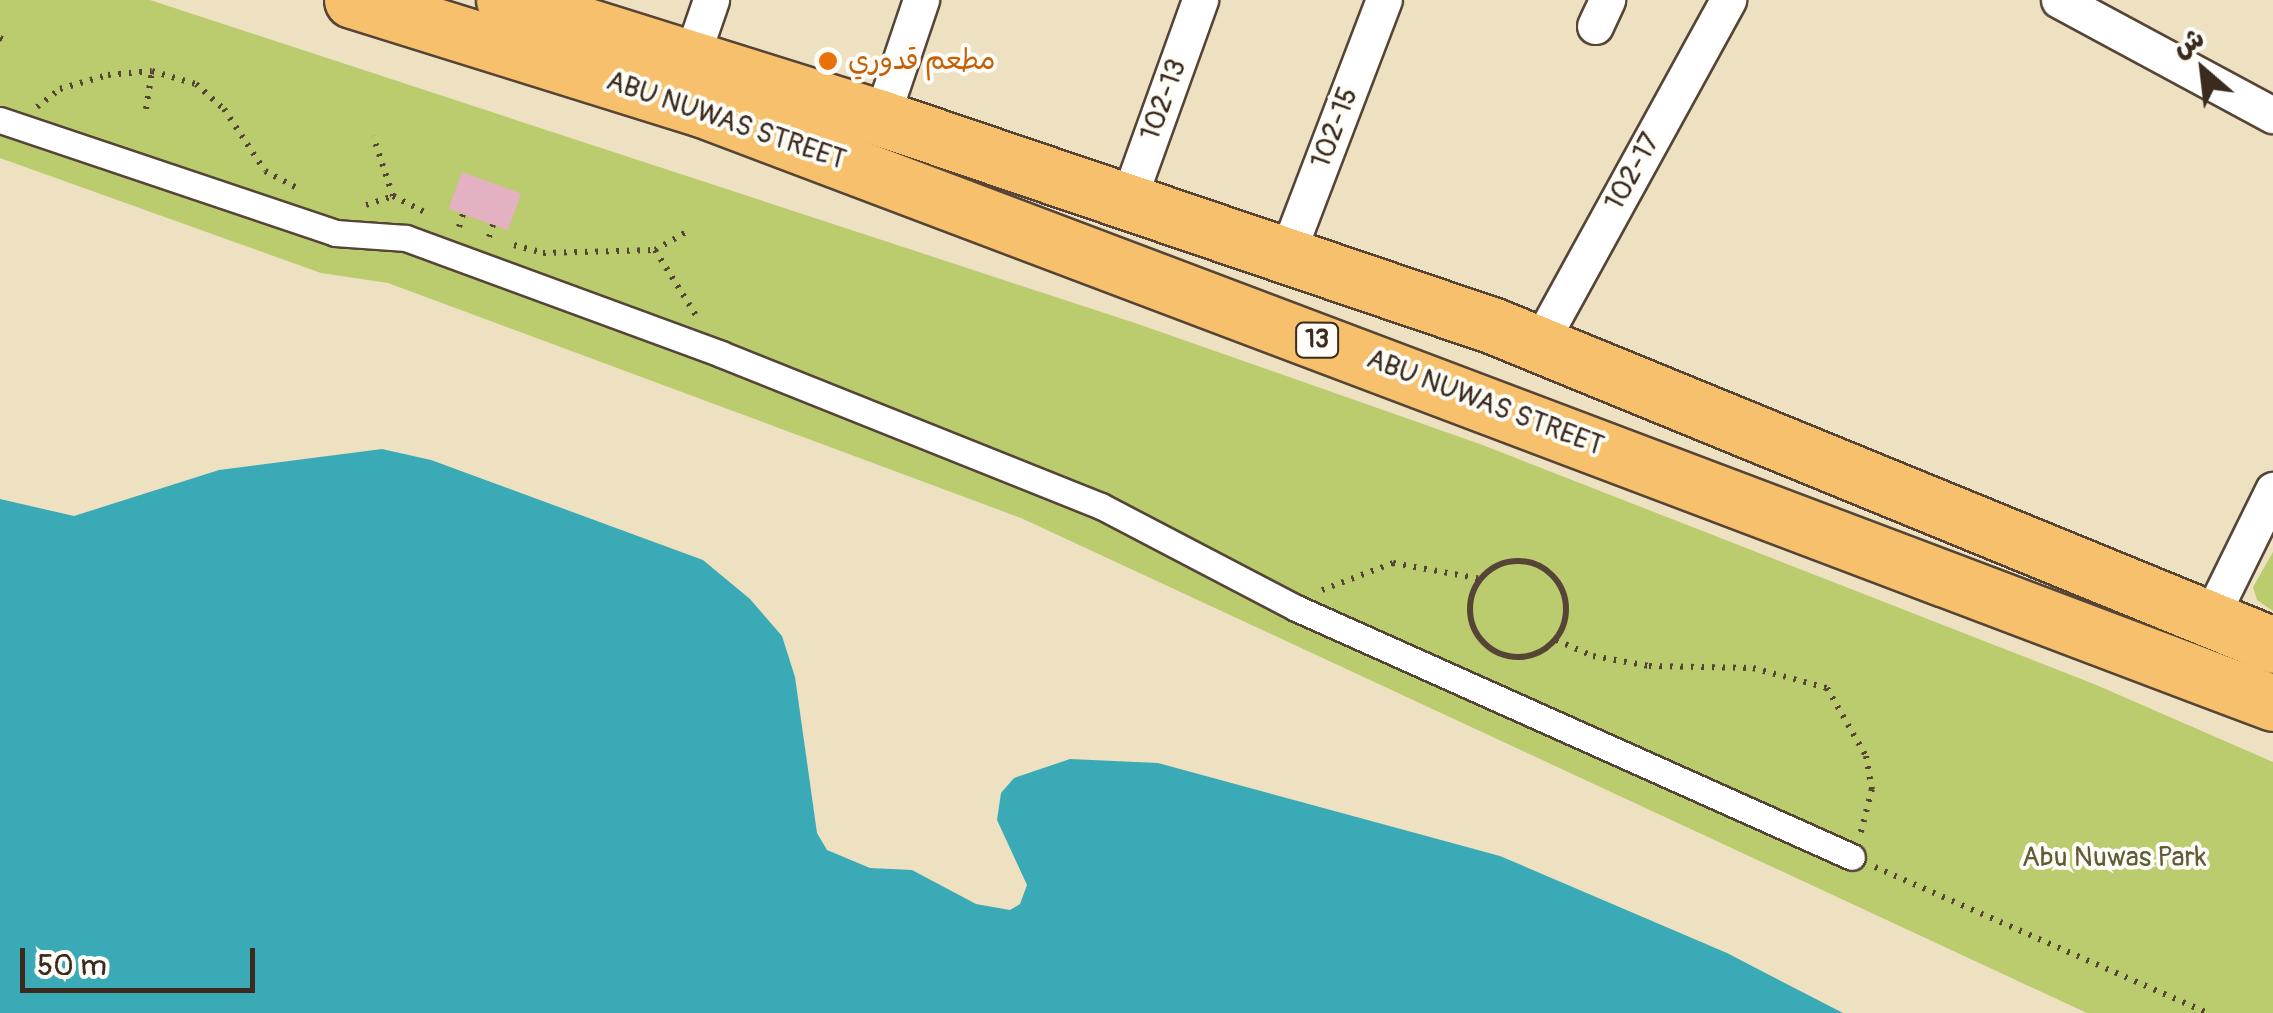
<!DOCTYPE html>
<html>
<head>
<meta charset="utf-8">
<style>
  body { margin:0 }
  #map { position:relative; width:2273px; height:1013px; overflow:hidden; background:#ede1c1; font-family:Pangolin,"Playpen Sans Arabic",sans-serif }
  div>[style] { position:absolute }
  .green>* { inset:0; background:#bbcc6f }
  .water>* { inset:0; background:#3aabb6 }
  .building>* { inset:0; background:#e4b1c3; transform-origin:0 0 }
  .path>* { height:6px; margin-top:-3px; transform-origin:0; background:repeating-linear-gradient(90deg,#564536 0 2.5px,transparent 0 10.5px) }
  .path>.ring { margin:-3px; padding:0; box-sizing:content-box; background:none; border:6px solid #564536; border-radius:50% }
  .roads { filter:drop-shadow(2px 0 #564536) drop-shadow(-2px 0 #564536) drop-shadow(0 2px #564536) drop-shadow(0 -2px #564536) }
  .pedestrian>* { height:25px; margin:-12.5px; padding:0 12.5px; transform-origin:12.5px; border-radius:12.5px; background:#fff }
  .minor>* { height:35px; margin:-17.5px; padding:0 17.5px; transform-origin:17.5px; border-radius:17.5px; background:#fff }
  .primary>* { height:55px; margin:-27.5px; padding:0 27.5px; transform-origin:27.5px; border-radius:27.5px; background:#f7c06c }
  .dots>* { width:28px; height:28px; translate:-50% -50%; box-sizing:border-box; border:5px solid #fdfcf7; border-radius:50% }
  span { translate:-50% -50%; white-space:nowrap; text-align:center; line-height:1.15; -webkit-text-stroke:8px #fdfcf7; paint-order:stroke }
  .shield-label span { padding:2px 8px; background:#fdfcf7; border:2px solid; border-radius:8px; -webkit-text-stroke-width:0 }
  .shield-label { font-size:25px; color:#3b2a1e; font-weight:700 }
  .food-label { font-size:28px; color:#c56008 }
  .left { translate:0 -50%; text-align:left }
  .street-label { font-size:28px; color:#3b2a1e }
  .park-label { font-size:28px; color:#615b36 }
  .north { position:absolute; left:2153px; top:20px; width:100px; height:100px; -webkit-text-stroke:8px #fdfcf7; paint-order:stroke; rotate:332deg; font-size:28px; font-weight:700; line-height:40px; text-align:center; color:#3b2a1e }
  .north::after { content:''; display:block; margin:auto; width:35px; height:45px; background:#3b2a1e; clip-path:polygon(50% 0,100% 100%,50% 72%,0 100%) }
  .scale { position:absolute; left:20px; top:948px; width:235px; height:45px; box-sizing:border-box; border:5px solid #3b2a1e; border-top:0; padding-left:12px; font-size:30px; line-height:35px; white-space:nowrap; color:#3b2a1e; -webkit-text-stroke:8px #fdfcf7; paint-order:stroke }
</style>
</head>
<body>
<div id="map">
  <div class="green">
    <i style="clip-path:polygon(0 0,150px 0,1138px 324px,1480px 444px,2094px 684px,2273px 762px,2273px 1013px,2087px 1013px,1021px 518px,388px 283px,321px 273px,0 158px)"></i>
    <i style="clip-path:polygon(2273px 552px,2273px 611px,2257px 600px,2253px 587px)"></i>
  </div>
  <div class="water">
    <i style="clip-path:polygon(382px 449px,431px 460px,703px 560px,750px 599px,782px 636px,795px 677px,817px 833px,827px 850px,870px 868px,912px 870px,976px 904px,1010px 910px,1020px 904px,1027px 885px,997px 820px,1001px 793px,1014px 778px,1070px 759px,1158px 763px,1500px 856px,1727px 953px,1843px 1013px,0 1013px,0 499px,74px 516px,219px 470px)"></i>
  </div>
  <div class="building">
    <i style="left:462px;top:172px;width:63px;height:39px;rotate:20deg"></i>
  </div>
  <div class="path">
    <i style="left:0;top:38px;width:4px;rotate:27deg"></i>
    <i style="left:37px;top:107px;width:29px;rotate:-38deg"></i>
    <i style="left:60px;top:89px;width:50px;rotate:-16.3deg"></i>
    <i style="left:108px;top:75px;width:44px;rotate:-5.2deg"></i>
    <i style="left:152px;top:71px;width:46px;rotate:16.5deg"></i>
    <i style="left:196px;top:84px;width:38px;rotate:42deg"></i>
    <i style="left:224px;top:109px;width:74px;rotate:56.5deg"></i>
    <i style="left:265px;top:171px;width:36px;rotate:28deg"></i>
    <i style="left:146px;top:109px;width:38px;rotate:-81deg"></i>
    <i style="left:393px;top:196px;width:34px;rotate:27deg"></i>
    <i style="left:366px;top:205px;width:28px;rotate:-18deg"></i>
    <i style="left:393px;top:196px;width:63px;rotate:-108.4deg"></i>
    <i style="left:459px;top:227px;width:14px;rotate:-73deg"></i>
    <i style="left:489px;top:237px;width:13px;rotate:-72deg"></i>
    <i style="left:514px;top:245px;width:30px;rotate:15deg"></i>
    <i style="left:543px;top:253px;width:112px;rotate:-1.5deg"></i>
    <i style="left:655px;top:250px;width:38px;rotate:-30deg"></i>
    <i style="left:655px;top:250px;width:79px;rotate:57.9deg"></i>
    <i class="ring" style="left:1470px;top:561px;width:90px;height:90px"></i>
    <i style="left:1322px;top:590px;width:76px;rotate:-20.8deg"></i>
    <i style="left:1393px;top:563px;width:89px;rotate:10.3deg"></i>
    <i style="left:1556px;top:640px;width:40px;rotate:23.4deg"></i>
    <i style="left:1593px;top:656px;width:57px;rotate:10.1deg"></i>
    <i style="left:1649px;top:666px;width:104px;rotate:1.1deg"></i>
    <i style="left:1753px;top:668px;width:77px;rotate:15.1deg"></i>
    <i style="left:1827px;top:688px;width:78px;rotate:60.2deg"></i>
    <i style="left:1866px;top:756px;width:34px;rotate:80deg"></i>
    <i style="left:1872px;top:789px;width:48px;rotate:104.6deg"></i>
    <i style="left:1875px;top:867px;width:364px;rotate:23.7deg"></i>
  </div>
  <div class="roads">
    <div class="pedestrian">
      <i style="left:0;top:120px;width:354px;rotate:18.6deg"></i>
      <i style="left:335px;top:233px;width:71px;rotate:4deg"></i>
      <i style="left:406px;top:238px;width:336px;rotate:20.2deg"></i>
      <i style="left:721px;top:354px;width:409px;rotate:21.8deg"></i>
      <i style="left:1101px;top:506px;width:220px;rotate:27.6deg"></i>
      <i style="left:1296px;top:608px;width:609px;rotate:24.12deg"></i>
    </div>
    <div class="minor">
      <i style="left:2059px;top:0;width:243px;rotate:28.3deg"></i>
      <i style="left:1595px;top:26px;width:29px;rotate:-65deg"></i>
      <i style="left:690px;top:61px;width:65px;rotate:-71deg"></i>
      <i style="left:881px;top:118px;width:125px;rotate:-71.3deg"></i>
      <i style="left:1128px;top:200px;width:213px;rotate:-70.2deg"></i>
      <i style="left:1286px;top:256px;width:274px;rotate:-69.1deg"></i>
      <i style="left:1539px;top:344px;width:393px;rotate:-61.2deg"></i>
      <i style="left:2210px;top:618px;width:143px;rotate:-63.8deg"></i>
    </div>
    <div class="primary">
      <i style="left:352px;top:0;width:367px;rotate:17.3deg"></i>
      <i style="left:702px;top:109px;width:1680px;rotate:20.71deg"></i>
      <i style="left:504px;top:0;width:395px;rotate:17.4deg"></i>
      <i style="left:881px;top:118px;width:647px;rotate:18.74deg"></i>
      <i style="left:1494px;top:326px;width:842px;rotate:22.27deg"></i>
    </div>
  </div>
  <div class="dots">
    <i style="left:828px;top:61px;background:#e8710a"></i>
  </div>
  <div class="shield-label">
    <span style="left:1317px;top:340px">13</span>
  </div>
  <div class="food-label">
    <span class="left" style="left:848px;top:61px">مطعم قدوري</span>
  </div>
  <div class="street-label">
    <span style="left:1164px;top:100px;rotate:-70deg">102-13</span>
    <span style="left:726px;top:121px;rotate:19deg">ABU NUWAS STREET</span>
    <span style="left:1335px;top:128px;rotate:-69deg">102-15</span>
    <span style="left:1633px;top:172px;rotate:-61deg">102-17</span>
    <span style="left:1485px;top:403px;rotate:21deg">ABU NUWAS STREET</span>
  </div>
  <div class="park-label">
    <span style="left:2114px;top:858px">Abu Nuwas Park</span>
  </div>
  <div class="north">ش</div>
  <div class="scale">50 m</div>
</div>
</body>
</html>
